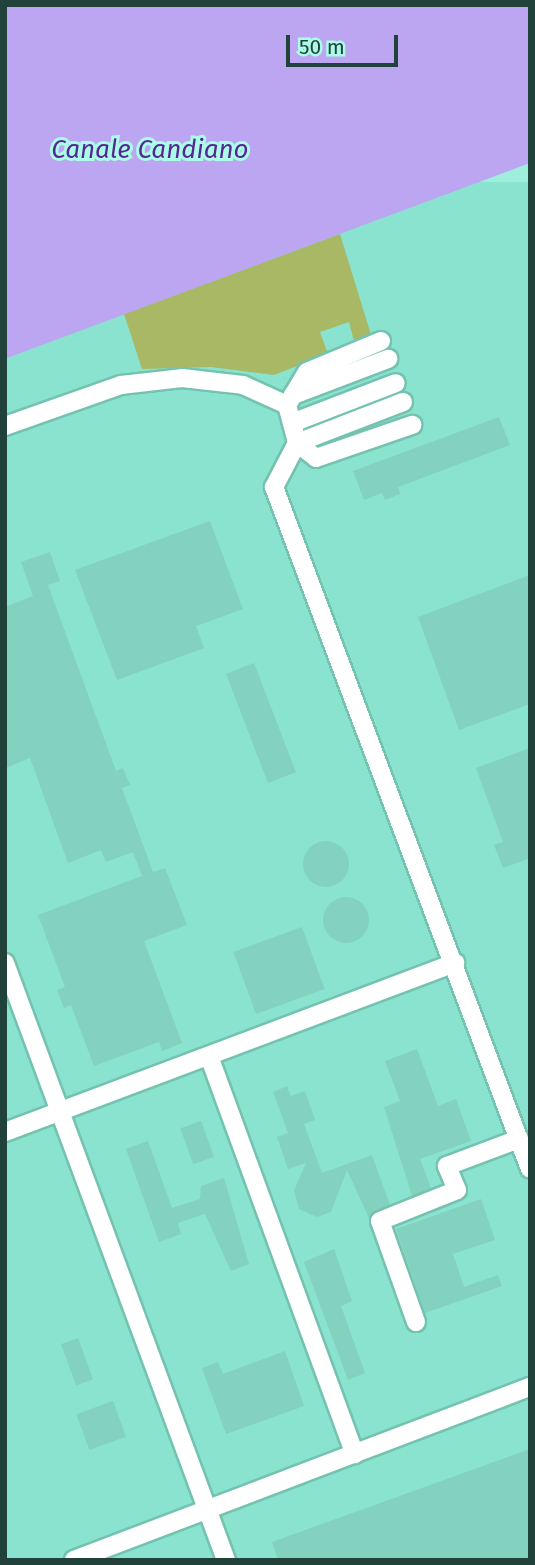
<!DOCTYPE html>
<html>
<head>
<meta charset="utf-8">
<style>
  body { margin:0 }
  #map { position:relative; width:535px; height:1565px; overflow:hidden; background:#9feedb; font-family:"Fira Sans",sans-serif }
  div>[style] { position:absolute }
  .built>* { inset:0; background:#89e3cf; transform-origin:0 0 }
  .green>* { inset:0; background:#a9b864 }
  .water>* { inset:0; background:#bca5f1 }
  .building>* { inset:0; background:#83d1bf; transform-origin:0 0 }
  .round { border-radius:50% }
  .roads { filter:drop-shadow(2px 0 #74c2b0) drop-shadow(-2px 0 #74c2b0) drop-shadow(0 2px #74c2b0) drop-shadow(0 -2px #74c2b0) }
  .minor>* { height:18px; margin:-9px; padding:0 9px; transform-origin:9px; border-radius:9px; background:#fff }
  span { translate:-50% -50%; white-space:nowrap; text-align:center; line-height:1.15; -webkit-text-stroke:6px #acfbe8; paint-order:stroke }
  .water-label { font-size:26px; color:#552793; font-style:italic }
  .frame { position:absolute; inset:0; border:7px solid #21423a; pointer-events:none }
  .scale { position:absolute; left:286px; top:35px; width:112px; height:32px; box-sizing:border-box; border:4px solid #21423a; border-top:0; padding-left:9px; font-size:21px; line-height:24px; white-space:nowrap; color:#21423a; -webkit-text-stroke:5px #acfbe8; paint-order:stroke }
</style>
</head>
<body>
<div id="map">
  <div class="built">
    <i style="left:530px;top:182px;width:1378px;height:558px;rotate:90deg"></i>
  </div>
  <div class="green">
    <i style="clip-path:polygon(340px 234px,372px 338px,355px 345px,349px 322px,320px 332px,328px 354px,274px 375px,211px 367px,142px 369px,124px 314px)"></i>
  </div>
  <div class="water">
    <i style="clip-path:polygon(5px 5px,530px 5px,530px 163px,7px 358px)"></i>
  </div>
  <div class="building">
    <i style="clip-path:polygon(499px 417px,510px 445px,398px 487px,400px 494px,385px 500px,382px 493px,364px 500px,353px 471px)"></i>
    <i style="clip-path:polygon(210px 521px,243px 609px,196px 626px,204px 648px,117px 680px,75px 570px)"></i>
    <i style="clip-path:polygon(50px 552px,60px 581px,48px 585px,116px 771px,123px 768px,130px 785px,122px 788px,153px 872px,165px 868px,187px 925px,144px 941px,182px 1043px,162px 1051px,159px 1042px,94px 1066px,71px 1005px,64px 1008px,57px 990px,65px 987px,38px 915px,142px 876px,133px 852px,106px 862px,101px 850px,68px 863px,30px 758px,5px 768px,5px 607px,33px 596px,21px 562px)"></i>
    <i style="clip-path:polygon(530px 575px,530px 704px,459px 730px,418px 617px)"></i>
    <i style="left:254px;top:663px;width:117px;height:30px;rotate:69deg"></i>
    <i style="clip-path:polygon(530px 748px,530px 858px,503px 868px,494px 845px,503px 842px,476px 768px)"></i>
    <i class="round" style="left:303px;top:841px;width:46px;height:46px"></i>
    <i class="round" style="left:323px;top:897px;width:46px;height:46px"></i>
    <i style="left:302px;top:927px;width:66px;height:73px;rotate:70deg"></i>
    <i style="clip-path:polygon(417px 1049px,438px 1106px,456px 1099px,471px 1141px,420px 1159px,431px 1188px,412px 1196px,384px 1107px,400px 1101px,385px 1061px)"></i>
    <i style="clip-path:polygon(287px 1086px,291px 1096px,305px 1091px,315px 1120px,304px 1124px,322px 1173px,372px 1155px,390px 1205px,369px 1218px,347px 1170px,331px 1212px,317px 1217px,299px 1209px,294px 1190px,306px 1163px,288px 1169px,277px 1137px,288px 1133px,273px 1092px)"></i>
    <i style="left:201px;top:1121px;width:38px;height:22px;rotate:70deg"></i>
    <i style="clip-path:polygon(148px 1141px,172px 1208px,200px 1199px,201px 1186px,224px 1178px,249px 1264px,231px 1271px,205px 1214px,178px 1223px,181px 1234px,159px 1242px,126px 1149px)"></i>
    <i style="clip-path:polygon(481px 1199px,495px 1240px,453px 1254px,464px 1287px,498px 1275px,502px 1286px,425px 1313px,396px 1229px)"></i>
    <i style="clip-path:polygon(334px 1249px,352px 1301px,341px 1306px,365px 1373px,348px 1380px,304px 1262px)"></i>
    <i style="left:78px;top:1338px;width:44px;height:18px;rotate:70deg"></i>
    <i style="clip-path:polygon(285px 1351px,304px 1406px,226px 1434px,202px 1368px,218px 1362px,223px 1374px)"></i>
    <i style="left:113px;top:1401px;width:38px;height:39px;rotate:70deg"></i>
    <i style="clip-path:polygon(530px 1449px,530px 1560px,278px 1560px,272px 1542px)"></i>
  </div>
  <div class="roads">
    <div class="minor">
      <i style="left:381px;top:341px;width:80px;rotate:157.3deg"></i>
      <i style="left:307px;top:372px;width:39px;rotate:121deg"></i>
      <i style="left:287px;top:405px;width:39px;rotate:75deg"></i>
      <i style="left:297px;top:443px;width:50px;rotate:117.6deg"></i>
      <i style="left:274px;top:487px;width:728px;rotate:69.43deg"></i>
      <i style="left:293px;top:395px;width:102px;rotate:-20.8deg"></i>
      <i style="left:403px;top:402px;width:114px;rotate:158.9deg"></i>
      <i style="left:297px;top:443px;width:24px;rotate:38deg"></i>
      <i style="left:316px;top:458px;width:102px;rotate:-19deg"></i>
      <i style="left:292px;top:423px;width:111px;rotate:-21deg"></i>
      <i style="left:5px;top:426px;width:123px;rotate:-19.5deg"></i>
      <i style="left:121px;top:385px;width:61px;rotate:-6.5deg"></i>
      <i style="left:182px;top:378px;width:61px;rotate:6.5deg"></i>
      <i style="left:243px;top:385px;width:48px;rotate:24.4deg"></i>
      <i style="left:5px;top:963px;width:637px;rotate:69.69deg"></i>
      <i style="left:209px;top:1056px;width:424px;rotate:69.9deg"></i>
      <i style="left:5px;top:1132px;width:481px;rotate:-20.6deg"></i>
      <i style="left:416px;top:1322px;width:107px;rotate:-109.6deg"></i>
      <i style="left:380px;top:1221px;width:83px;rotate:-21.9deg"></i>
      <i style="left:457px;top:1190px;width:26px;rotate:-113deg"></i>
      <i style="left:447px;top:1166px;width:77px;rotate:-20.6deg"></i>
      <i style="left:74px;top:1560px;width:488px;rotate:-20.8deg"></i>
    </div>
  </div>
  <div class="water-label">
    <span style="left:150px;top:150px">Canale Candiano</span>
  </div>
  <div class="frame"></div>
  <div class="scale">50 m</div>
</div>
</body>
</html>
